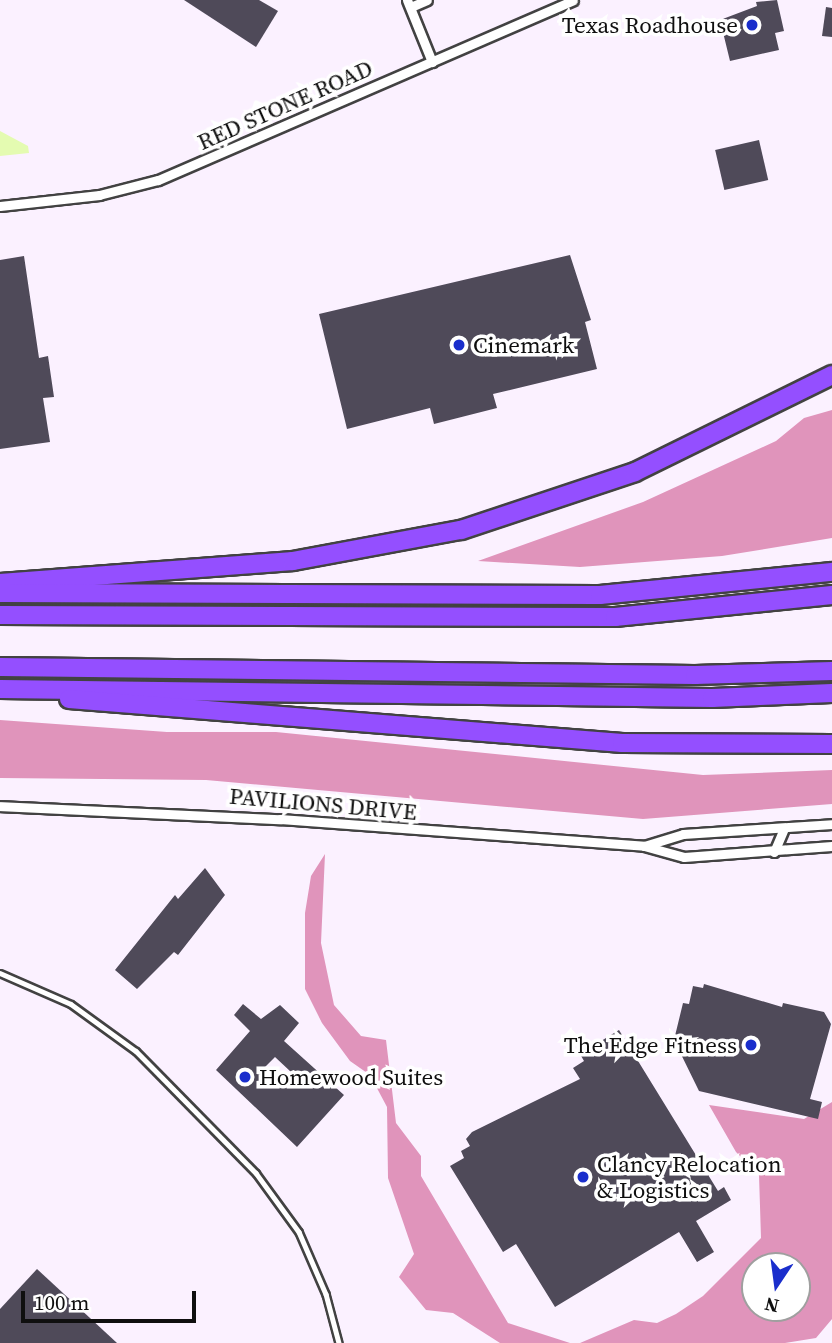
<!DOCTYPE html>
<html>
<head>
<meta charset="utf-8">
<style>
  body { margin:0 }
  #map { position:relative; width:832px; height:1343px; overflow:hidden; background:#fbf1ff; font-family:"Source Serif 4",serif }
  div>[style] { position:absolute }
  .forest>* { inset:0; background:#e094bb }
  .water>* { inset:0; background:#e4fbb1 }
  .building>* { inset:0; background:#4f4a59; transform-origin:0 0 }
  .roads { filter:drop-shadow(2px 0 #424242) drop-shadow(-2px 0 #424242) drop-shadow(0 2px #424242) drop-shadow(0 -2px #424242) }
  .service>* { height:4.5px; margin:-2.25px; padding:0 2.25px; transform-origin:2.25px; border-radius:2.25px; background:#fff }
  .minor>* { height:9px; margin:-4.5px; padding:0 4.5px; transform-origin:4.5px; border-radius:4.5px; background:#fff }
  .motorway>* { height:18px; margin:-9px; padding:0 9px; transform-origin:9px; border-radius:9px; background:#944fff }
  .dots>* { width:19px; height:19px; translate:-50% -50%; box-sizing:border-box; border:4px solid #fff; border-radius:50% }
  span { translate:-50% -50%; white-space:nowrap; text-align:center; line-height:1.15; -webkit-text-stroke:7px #fff; paint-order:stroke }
  .poi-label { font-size:23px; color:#0f0f0f }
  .right { translate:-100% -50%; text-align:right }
  .left { translate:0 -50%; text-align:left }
  .street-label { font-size:23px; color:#0f0f0f }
  .north { position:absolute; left:741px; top:1252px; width:70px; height:70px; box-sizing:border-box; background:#fff; border:2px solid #9f9f9f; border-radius:50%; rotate:193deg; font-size:19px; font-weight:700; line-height:28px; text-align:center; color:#0f0f0f }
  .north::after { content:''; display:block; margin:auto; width:24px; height:32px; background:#1a2ecc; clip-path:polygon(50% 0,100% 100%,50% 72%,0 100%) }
  .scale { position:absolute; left:21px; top:1291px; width:175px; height:32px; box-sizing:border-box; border:4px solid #0f0f0f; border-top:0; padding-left:9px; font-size:21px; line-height:24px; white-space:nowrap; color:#0f0f0f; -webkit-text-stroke:5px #fff; paint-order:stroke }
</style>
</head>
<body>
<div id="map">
  <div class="forest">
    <i style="clip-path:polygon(832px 410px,832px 538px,722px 556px,580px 567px,478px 561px,643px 502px,776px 441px,804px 418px)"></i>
    <i style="clip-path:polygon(0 720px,167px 732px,276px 732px,703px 775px,832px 770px,832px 804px,643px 819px,206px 780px,0 778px)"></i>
    <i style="clip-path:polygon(325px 854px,321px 943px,334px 1005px,361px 1036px,386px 1040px,396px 1123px,421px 1156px,421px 1176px,508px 1323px,570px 1343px,500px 1343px,453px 1313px,426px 1310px,399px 1277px,414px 1254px,388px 1178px,387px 1107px,370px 1075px,350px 1061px,322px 1023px,305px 989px,305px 913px,311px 876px)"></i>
    <i style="clip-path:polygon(evenodd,832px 1102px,832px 1319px,816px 1338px,785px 1343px,580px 1343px,634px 1320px,657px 1323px,676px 1314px,703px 1296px,761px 1238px,759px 1175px,736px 1152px,709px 1105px,804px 1119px,832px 1102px,755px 1266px,797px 1266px,797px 1308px,755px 1308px,755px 1266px)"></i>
  </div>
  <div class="water">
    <i style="clip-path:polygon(0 131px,28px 146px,29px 153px,0 156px)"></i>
  </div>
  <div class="building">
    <i style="clip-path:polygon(184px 0,259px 0,278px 11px,256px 47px)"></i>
    <i style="clip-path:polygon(777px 0,784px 31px,775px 33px,779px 50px,730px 61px,720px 20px,757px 6px,756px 2px)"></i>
    <i style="clip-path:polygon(826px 7px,832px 8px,832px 37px,822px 36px)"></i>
    <i style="left:759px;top:140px;width:41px;height:45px;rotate:77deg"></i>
    <i style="clip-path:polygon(570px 255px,591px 320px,585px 322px,597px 369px,493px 394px,497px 408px,434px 424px,430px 408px,347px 429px,319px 314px)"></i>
    <i style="clip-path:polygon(24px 256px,39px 358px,48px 356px,54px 397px,43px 398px,50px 442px,0 449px,0 260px)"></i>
    <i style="clip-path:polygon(205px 868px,225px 895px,178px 955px,174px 952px,137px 989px,115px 970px,175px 895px,178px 899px)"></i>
    <i style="clip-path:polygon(704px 984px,782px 1007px,783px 1003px,824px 1012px,831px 1024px,810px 1099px,822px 1102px,818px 1119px,699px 1091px,674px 1040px,683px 1003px,689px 1004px,693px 986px,703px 988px)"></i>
    <i style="clip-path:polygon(evenodd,243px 1004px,261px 1019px,280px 1005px,299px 1023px,284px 1041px,344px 1095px,297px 1147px,216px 1070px,250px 1031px,234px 1015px,243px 1004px,275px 1057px,291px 1072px,277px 1086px,261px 1071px,275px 1057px)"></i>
    <i style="clip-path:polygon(619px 1030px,718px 1191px,724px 1187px,731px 1200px,696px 1221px,714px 1252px,697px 1262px,679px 1232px,555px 1307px,516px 1244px,503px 1252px,450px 1166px,464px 1158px,461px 1151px,470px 1146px,466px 1139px,472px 1132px,580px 1079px,573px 1068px,584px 1061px,580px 1054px)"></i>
    <i style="clip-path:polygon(37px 1269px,117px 1343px,0 1343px,0 1309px)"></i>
  </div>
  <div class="roads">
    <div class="service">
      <i style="left:0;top:973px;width:77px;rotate:23.6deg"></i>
      <i style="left:71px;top:1004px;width:80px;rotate:35.9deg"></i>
      <i style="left:136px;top:1051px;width:171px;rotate:45.5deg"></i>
      <i style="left:256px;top:1173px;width:73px;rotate:53.9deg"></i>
      <i style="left:299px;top:1232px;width:68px;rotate:66.5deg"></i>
      <i style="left:326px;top:1294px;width:51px;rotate:75.1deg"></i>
    </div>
    <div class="minor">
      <i style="left:407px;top:0;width:67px;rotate:68deg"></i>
      <i style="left:413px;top:6px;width:15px;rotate:-23deg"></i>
      <i style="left:0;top:206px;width:100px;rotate:-6.3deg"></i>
      <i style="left:99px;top:195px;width:61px;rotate:-14.3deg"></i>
      <i style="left:158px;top:180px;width:452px;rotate:-23.4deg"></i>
      <i style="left:0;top:806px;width:280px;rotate:2.7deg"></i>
      <i style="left:280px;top:819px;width:365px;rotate:4.2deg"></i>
      <i style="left:644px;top:846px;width:41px;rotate:15.4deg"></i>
      <i style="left:684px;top:857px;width:148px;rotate:-4.3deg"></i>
      <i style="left:644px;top:846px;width:41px;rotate:-17.1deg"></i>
      <i style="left:683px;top:834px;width:149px;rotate:-3.8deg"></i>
      <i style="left:774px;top:852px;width:26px;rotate:-67deg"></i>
    </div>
    <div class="motorway">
      <i style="left:0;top:583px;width:294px;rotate:-4.3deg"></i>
      <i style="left:293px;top:561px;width:171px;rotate:-10.5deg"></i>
      <i style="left:461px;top:530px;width:183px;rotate:-18.4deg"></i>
      <i style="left:635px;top:472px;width:220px;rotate:-26.2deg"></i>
      <i style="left:0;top:593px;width:600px;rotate:0.19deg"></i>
      <i style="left:600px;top:595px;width:233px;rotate:-5.7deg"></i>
      <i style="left:0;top:615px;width:615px;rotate:0.19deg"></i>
      <i style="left:615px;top:617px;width:218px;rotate:-5.8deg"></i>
      <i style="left:0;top:667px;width:695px;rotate:0.66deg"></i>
      <i style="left:695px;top:675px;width:137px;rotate:-1.7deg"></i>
      <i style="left:0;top:689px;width:712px;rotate:0.72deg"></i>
      <i style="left:712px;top:698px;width:120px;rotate:-2.4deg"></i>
      <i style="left:69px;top:699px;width:555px;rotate:4.55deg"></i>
      <i style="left:622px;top:743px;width:210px;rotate:0.3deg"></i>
    </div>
  </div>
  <div class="dots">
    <i style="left:752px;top:25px;background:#1a2ecc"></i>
    <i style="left:459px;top:345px;background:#1a2ecc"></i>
    <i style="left:751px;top:1045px;background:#1a2ecc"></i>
    <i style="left:245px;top:1077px;background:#1a2ecc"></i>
    <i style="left:583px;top:1177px;background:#1a2ecc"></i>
  </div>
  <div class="poi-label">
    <span class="right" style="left:738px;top:25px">Texas Roadhouse</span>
    <span class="left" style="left:473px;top:345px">Cinemark</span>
    <span class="right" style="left:737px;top:1045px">The Edge Fitness</span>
    <span class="left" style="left:259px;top:1077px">Homewood Suites</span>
    <span class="left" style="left:597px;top:1177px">Clancy Relocation<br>&amp; Logistics</span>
  </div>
  <div class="street-label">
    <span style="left:285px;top:105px;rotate:-24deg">RED STONE ROAD</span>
    <span style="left:323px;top:804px;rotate:5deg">PAVILIONS DRIVE</span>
  </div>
  <div class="north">N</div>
  <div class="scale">100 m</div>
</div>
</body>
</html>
